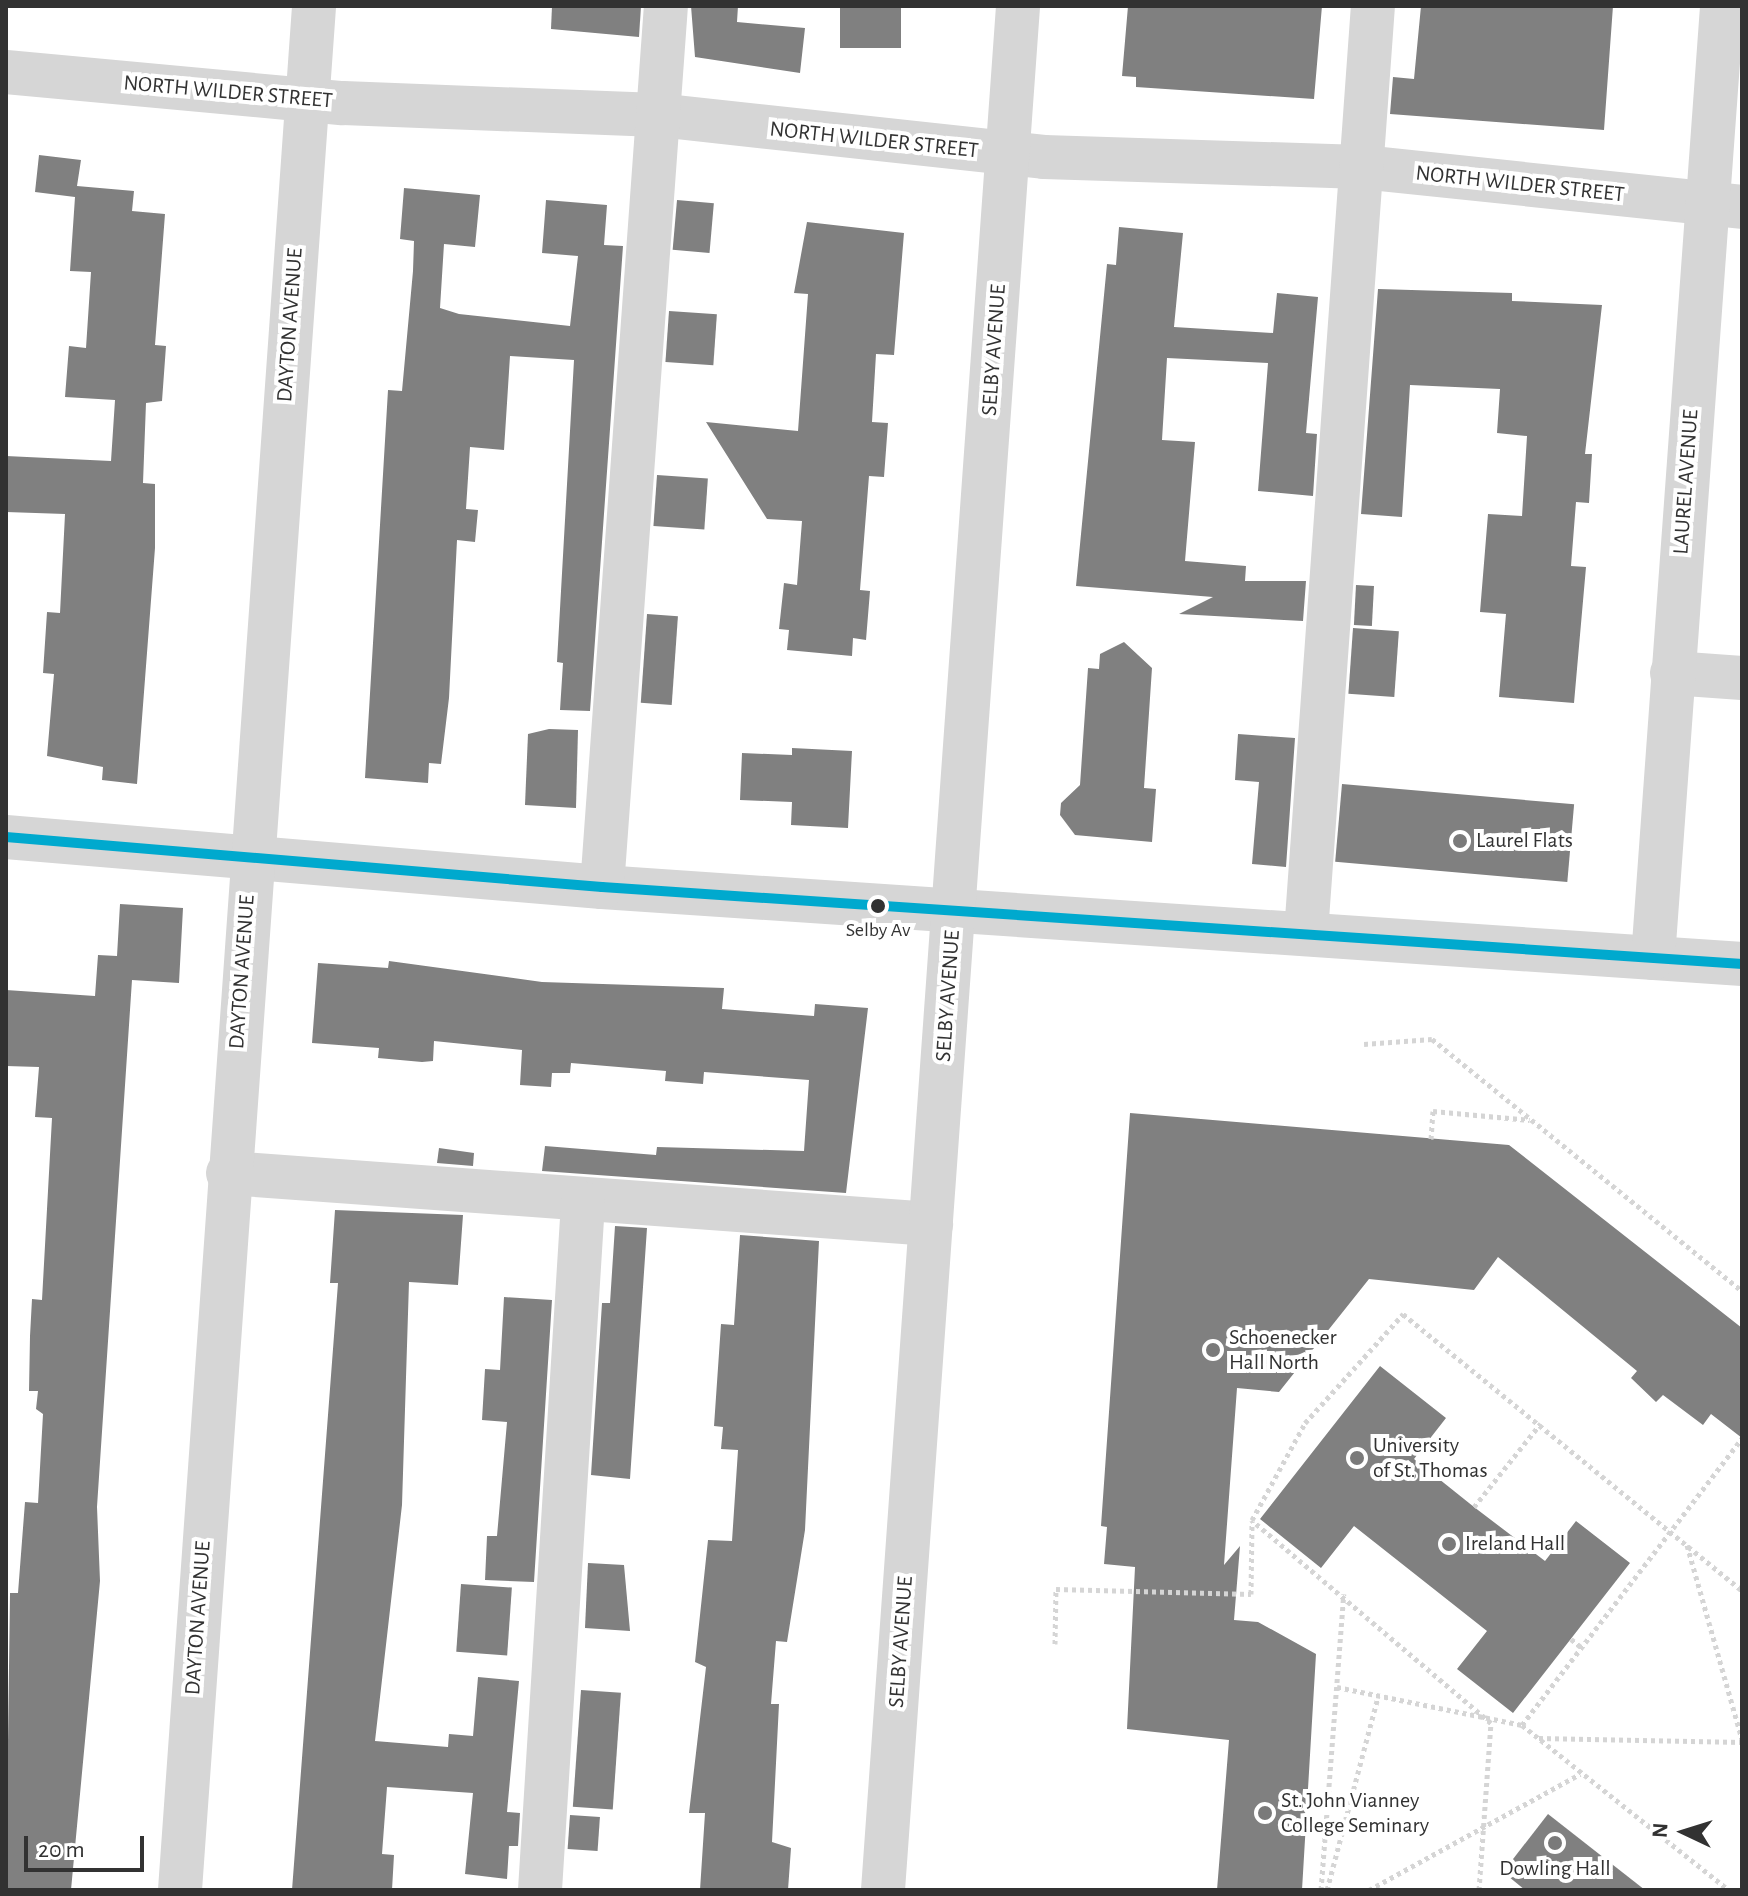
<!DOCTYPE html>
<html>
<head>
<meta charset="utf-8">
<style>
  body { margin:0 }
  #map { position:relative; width:1748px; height:1896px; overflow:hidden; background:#fff; font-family:"Alegreya Sans",sans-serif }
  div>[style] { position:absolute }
  .building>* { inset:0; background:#808080; transform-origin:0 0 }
  .path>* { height:5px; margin-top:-2.5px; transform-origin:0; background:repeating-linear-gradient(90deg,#d5d5d5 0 4px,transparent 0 8px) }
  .minor>* { height:44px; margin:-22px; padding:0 22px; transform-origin:22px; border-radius:22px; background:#d6d6d6 }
  .bus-1>* { height:10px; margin:-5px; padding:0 5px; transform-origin:5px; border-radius:5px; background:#00a9ce }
  .dots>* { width:22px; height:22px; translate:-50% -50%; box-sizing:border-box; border:4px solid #fff; border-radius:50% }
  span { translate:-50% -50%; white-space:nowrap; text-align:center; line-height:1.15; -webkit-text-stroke:8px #fff; paint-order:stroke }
  .bus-label { font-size:20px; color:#323232 }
  .street-label { font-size:22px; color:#323232 }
  .poi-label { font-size:22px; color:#323232 }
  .left { translate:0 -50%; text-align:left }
  .frame { position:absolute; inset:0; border:8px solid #323232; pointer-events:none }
  .north { position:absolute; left:1644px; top:1792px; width:80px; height:80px; -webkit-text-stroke:6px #fff; paint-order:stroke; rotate:274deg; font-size:22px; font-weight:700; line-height:32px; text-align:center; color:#323232 }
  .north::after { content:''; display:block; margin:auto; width:28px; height:36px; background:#323232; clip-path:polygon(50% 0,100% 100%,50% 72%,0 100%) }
  .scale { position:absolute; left:24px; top:1836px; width:120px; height:36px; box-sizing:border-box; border:4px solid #323232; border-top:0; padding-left:10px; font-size:24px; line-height:28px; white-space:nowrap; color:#323232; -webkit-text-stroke:6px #fff; paint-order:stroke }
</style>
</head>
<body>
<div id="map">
  <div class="building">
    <i style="clip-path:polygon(552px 6px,641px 6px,639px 37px,551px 29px)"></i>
    <i style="clip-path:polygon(691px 6px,738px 6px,737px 22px,805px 28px,800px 73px,695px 57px)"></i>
    <i style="left:840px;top:6px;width:61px;height:42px"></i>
    <i style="clip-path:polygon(1128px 6px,1322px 6px,1314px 99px,1136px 87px,1136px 77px,1122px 76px)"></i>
    <i style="clip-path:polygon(1421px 6px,1613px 6px,1604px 130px,1390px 114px,1393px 77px,1414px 79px)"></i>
    <i style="clip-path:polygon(39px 155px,81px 160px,77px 186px,134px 191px,132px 211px,165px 214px,155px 345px,166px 346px,162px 401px,146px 403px,143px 483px,155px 484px,155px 548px,137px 784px,102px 780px,103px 767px,47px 756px,54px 674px,43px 673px,47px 612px,60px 613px,65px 514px,6px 512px,6px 456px,111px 461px,115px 400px,65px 397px,69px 346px,86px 348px,91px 272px,70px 271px,75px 197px,35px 192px)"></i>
    <i style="clip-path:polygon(404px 188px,480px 195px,475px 247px,444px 244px,440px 308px,459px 314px,570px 326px,578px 256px,542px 253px,546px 200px,607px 205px,604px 245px,623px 246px,590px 711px,560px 710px,563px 663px,557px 662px,574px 360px,510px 356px,504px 450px,470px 447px,466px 509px,478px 510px,475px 542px,457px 540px,449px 698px,441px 764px,429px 763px,428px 783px,365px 778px,388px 390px,402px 391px,413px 271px,414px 241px,400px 239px)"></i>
    <i style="left:677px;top:200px;width:37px;height:50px;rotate:5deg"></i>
    <i style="clip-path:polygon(807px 222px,904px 233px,894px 355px,876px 354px,872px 422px,888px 423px,884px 477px,869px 476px,860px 590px,870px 591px,866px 640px,853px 638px,852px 656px,787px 650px,789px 630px,779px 629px,784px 583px,797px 585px,802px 521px,767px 519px,706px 422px,798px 431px,808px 294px,794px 293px)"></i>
    <i style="clip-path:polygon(1119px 227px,1183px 233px,1174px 327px,1273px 333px,1277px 293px,1318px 297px,1306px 433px,1317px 434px,1313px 496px,1258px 491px,1268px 363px,1167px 358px,1162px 440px,1195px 442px,1185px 561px,1246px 566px,1245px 581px,1306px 581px,1303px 621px,1179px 614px,1213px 597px,1076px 586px,1107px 264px,1116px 265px)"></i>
    <i style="clip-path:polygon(1378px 289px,1512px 293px,1512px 301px,1602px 305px,1585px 454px,1592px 454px,1589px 503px,1576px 502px,1571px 566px,1586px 567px,1574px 703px,1499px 697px,1506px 614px,1480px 612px,1488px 514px,1522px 516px,1527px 436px,1497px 433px,1500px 389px,1410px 385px,1402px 517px,1361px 514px)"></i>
    <i style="left:669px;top:311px;width:48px;height:51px;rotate:4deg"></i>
    <i style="left:657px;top:475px;width:51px;height:51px;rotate:4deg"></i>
    <i style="left:1356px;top:585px;width:18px;height:40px;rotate:3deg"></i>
    <i style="left:647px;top:614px;width:31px;height:89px;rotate:4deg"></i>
    <i style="left:1353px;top:628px;width:46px;height:66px;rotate:4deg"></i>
    <i style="clip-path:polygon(1124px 642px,1152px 668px,1144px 788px,1156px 789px,1152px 842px,1075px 835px,1060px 815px,1061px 803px,1080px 785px,1088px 668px,1099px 669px,1100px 654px)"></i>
    <i style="clip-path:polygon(549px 729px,578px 730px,576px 808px,525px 805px,528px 734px)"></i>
    <i style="clip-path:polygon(1238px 734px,1295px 738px,1286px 867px,1252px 864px,1259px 782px,1235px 780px)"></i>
    <i style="clip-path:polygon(792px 748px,852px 751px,848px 828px,791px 825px,792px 802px,740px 800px,742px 753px,792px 755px)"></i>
    <i style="left:1342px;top:784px;width:233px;height:78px;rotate:5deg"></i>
    <i style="clip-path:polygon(120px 904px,183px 908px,179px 983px,132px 980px,97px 1507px,100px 1581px,71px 1890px,6px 1890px,10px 1593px,18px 1593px,25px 1502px,38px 1503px,43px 1414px,36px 1409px,38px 1391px,29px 1391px,30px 1336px,32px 1299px,42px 1300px,52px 1118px,35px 1117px,39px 1067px,6px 1066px,6px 990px,95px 996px,98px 955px,117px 956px)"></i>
    <i style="clip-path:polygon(389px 961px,542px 982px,724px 988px,722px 1009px,814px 1016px,815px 1004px,868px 1008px,846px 1193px,542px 1171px,545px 1146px,656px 1155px,657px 1147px,804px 1151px,809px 1080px,704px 1072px,703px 1084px,665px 1081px,666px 1071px,571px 1063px,570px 1073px,552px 1073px,551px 1087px,520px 1085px,522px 1050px,434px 1041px,433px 1061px,422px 1062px,378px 1058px,379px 1048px,312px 1043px,318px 963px,388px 968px)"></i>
    <i style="clip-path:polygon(1130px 1113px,1509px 1145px,1742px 1328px,1742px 1438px,1711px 1414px,1703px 1425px,1663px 1395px,1656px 1402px,1631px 1378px,1637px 1371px,1498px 1257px,1474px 1290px,1369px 1279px,1279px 1392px,1237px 1388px,1224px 1565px,1240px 1546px,1234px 1620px,1258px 1622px,1316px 1654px,1302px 1890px,1217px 1890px,1229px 1740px,1127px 1729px,1135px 1567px,1104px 1564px,1107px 1527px,1101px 1526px)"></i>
    <i style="clip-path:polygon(439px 1148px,474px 1153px,473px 1166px,437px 1163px)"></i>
    <i style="clip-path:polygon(335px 1210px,463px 1215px,458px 1285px,409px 1282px,402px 1505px,375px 1741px,448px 1747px,449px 1734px,473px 1736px,478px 1677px,519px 1681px,507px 1812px,520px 1813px,518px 1846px,509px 1846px,507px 1879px,465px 1874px,473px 1793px,387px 1787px,382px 1854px,394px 1855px,392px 1890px,292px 1890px,338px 1283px,330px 1283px)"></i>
    <i style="clip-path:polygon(615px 1226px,647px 1228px,630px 1479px,591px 1475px,602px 1303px,610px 1303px)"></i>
    <i style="clip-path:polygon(740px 1235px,819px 1241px,805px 1530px,787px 1642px,776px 1641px,771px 1704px,779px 1704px,772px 1842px,791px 1848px,788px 1890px,700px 1890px,705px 1813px,689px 1813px,706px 1667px,695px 1662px,708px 1540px,732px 1541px,738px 1450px,721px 1449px,723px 1427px,714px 1426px,721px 1324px,734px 1325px)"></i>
    <i style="clip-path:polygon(504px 1297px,552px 1300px,534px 1582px,485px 1580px,487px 1536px,497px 1536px,507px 1422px,482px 1420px,485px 1369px,500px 1370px)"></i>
    <i style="clip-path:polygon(1380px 1366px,1446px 1418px,1414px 1459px,1474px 1507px,1545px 1561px,1576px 1521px,1630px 1563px,1513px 1713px,1457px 1669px,1487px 1631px,1354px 1526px,1321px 1568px,1260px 1519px)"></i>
    <i style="clip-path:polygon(588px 1563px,624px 1565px,630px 1631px,585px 1628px)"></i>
    <i style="left:461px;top:1584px;width:51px;height:68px;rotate:4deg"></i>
    <i style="left:581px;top:1690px;width:40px;height:117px;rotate:4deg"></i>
    <i style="clip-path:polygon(1548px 1814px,1645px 1890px,1525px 1890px,1503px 1872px)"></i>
    <i style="left:570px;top:1815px;width:30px;height:34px;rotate:4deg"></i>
  </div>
  <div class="path">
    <i style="left:1364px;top:1044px;width:68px;rotate:-4.2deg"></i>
    <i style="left:1432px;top:1039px;width:400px;rotate:39.1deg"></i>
    <i style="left:1431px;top:1139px;width:28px;rotate:-86deg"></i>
    <i style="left:1433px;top:1111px;width:97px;rotate:5.3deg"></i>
    <i style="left:1474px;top:1507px;width:107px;rotate:-51.4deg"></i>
    <i style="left:1687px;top:1545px;width:202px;rotate:74.2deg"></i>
    <i style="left:1571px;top:1639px;width:14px;rotate:39deg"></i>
    <i style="left:1055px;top:1644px;width:55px;rotate:-89deg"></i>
    <i style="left:1056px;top:1589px;width:195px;rotate:1.5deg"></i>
    <i style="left:1251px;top:1594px;width:73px;rotate:-89.2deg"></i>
    <i style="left:1337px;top:1687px;width:189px;rotate:11.6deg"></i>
    <i style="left:1522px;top:1725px;width:362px;rotate:-52.5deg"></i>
    <i style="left:1491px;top:1723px;width:314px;rotate:-139.7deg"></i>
    <i style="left:1252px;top:1520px;width:111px;rotate:-61.3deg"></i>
    <i style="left:1305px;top:1423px;width:147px;rotate:-48deg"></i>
    <i style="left:1403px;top:1314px;width:437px;rotate:39.2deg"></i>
    <i style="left:1522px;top:1725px;width:265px;rotate:38.6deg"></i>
    <i style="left:1539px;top:1738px;width:203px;rotate:1.1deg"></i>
    <i style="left:1321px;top:1890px;width:297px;rotate:-85.6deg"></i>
    <i style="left:1327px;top:1890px;width:200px;rotate:-75.2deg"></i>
    <i style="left:1369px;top:1890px;width:241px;rotate:-28.8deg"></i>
    <i style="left:1479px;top:1890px;width:167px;rotate:-85.9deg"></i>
  </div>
  <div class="minor">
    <i style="left:6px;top:72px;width:338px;rotate:5.3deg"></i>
    <i style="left:343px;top:103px;width:315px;rotate:2.2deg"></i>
    <i style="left:658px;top:115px;width:388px;rotate:6.2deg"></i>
    <i style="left:1044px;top:157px;width:318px;rotate:1.8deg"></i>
    <i style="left:1362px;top:167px;width:382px;rotate:6deg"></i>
    <i style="left:1672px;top:673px;width:70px;rotate:4.1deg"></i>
    <i style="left:6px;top:837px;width:598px;rotate:4.8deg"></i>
    <i style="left:602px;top:887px;width:1143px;rotate:3.86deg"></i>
    <i style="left:602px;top:887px;width:883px;rotate:-85.85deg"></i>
    <i style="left:1306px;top:933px;width:929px;rotate:-85.87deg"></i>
    <i style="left:1653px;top:958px;width:954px;rotate:-85.85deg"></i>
    <i style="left:228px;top:1173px;width:705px;rotate:4.15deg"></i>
    <i style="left:180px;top:1890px;width:1889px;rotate:-85.93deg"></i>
    <i style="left:540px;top:1890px;width:688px;rotate:-86.42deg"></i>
    <i style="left:883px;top:1890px;width:1889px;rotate:-85.9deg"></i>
  </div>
  <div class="bus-1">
    <i style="left:6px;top:837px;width:598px;rotate:4.8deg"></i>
    <i style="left:602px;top:887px;width:1143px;rotate:3.86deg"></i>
  </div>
  <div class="dots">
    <i style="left:1460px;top:841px;background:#7a7a7a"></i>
    <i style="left:878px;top:906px;background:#323232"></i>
    <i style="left:1213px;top:1350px;background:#7a7a7a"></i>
    <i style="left:1357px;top:1458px;background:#7a7a7a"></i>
    <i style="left:1449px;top:1544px;background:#7a7a7a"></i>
    <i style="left:1265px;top:1813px;background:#7a7a7a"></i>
    <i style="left:1555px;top:1843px;background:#7a7a7a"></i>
  </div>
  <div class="bus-label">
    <span style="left:878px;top:930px">Selby Av</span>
  </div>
  <div class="street-label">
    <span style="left:228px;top:92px;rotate:5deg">NORTH WILDER STREET</span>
    <span style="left:874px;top:140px;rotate:6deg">NORTH WILDER STREET</span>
    <span style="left:1520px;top:184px;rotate:6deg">NORTH WILDER STREET</span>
    <span style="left:290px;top:325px;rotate:-86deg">DAYTON AVENUE</span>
    <span style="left:994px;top:350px;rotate:-86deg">SELBY AVENUE</span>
    <span style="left:1686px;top:482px;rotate:-86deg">LAUREL AVENUE</span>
    <span style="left:242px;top:972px;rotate:-86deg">DAYTON AVENUE</span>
    <span style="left:948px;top:996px;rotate:-86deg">SELBY AVENUE</span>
    <span style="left:198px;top:1618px;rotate:-86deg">DAYTON AVENUE</span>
    <span style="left:901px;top:1642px;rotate:-86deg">SELBY AVENUE</span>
  </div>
  <div class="poi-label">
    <span class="left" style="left:1476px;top:841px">Laurel Flats</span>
    <span class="left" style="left:1229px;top:1350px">Schoenecker<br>Hall North</span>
    <span class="left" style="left:1373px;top:1458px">University<br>of St. Thomas</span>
    <span class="left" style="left:1465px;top:1544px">Ireland Hall</span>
    <span class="left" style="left:1281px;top:1813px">St. John Vianney<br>College Seminary</span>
    <span style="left:1555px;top:1869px">Dowling Hall</span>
  </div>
  <div class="frame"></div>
  <div class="north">N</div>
  <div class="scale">20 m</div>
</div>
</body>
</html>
